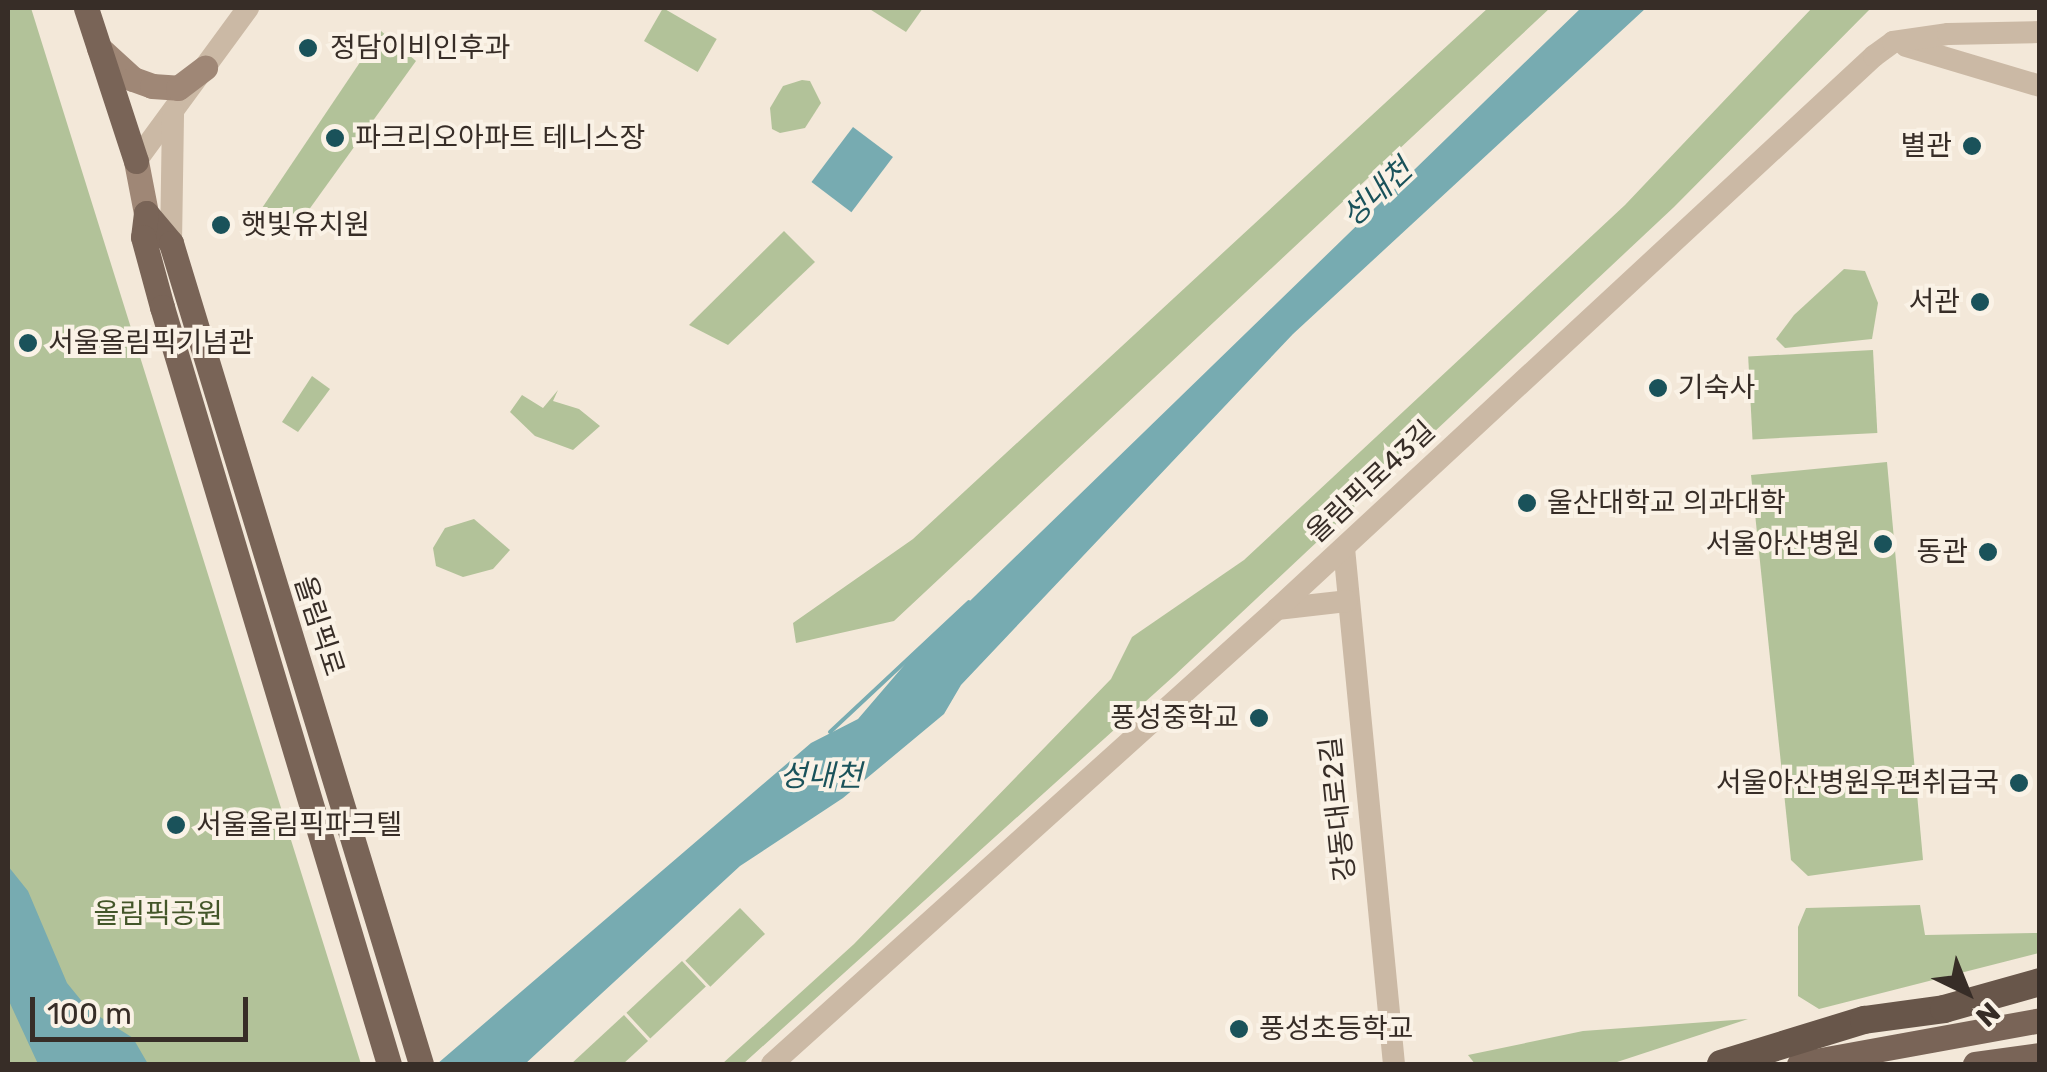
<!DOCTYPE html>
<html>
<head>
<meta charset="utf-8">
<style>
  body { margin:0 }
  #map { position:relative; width:2047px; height:1072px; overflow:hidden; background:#f3e8d9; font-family:Rubik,"Noto Sans KR",sans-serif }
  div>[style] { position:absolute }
  .green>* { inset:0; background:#b2c299; transform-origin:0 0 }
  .water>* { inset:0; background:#77abb1; transform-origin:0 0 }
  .stream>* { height:4px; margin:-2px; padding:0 2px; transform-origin:2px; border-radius:2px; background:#77abb1 }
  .tertiary>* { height:22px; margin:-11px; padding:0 11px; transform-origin:11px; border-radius:11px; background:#cbb9a5 }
  .secondary>* { height:25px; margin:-12.5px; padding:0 12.5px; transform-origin:12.5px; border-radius:12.5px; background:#9f8776 }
  .primary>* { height:25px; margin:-12.5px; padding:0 12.5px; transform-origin:12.5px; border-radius:12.5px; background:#796457 }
  .trunk>* { height:28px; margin:-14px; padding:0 14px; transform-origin:14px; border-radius:14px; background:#68564a }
  .dots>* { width:28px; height:28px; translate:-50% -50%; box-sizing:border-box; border:5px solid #faf2e6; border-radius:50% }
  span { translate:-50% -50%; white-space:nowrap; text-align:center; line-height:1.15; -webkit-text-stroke:8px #faf2e6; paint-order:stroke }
  .poi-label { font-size:28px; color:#372d27 }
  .left { translate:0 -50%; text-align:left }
  .right { translate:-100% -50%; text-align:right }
  .street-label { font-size:28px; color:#372d27 }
  .park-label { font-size:28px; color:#435629 }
  .water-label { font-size:30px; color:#1a525a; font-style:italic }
  .frame { position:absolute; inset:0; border:10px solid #372d27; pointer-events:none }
  .north { position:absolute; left:1917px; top:942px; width:100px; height:100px; -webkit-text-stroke:8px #faf2e6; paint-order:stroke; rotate:137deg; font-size:28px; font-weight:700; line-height:40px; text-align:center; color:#372d27 }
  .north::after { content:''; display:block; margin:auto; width:35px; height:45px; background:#372d27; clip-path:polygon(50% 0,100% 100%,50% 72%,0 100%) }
  .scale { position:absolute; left:30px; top:997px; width:218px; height:45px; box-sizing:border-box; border:5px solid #372d27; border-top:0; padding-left:12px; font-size:30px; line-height:35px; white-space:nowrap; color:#372d27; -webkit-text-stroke:8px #faf2e6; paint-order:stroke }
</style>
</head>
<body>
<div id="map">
  <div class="green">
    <i style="clip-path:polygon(8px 8px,31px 8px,361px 1064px,8px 1064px)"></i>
    <i style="left:663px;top:8px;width:62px;height:38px;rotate:30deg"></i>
    <i style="clip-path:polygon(868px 8px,923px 8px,906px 32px)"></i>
    <i style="clip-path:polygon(1488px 8px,1550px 8px,894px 621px,796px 643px,793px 623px,913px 539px)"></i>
    <i style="clip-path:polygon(1812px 8px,1871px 8px,1674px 207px,1175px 675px,743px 1064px,722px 1064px,854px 944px,1111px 679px,1132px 637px,1244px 560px,1625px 205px)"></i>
    <i style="clip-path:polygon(381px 31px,416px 61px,290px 236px,258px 214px)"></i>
    <i style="clip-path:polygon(802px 80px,810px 81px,821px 103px,805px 128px,780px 133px,772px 129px,770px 108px,783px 86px)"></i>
    <i style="clip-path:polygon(784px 231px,815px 262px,728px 345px,689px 325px)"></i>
    <i style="clip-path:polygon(1844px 269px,1865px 271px,1878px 303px,1872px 339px,1785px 348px,1776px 339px,1794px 315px)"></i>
    <i style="left:1873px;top:350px;width:83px;height:125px;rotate:87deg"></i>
    <i style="clip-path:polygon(312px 376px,330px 389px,298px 432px,282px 422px)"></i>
    <i style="clip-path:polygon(558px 390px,553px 401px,579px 409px,600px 426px,573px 450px,535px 436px,510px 412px,522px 395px,543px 408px)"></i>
    <i style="clip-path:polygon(1887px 462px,1923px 860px,1808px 876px,1791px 860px,1751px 475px)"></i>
    <i style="clip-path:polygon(474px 519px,510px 550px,493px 569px,463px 577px,436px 566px,433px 548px,445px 528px)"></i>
    <i style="clip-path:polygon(1920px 905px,1925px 935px,2039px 933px,2039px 953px,1819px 1009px,1798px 996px,1798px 927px,1806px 908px)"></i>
    <i style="left:740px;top:908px;width:36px;height:76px;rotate:46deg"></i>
    <i style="left:682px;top:961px;width:35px;height:76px;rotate:47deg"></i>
    <i style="clip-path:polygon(624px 1015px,648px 1041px,623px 1064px,571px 1064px)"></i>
    <i style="clip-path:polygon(1748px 1019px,1611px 1064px,1475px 1064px,1468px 1055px,1583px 1031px)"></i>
  </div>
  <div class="water">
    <i style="clip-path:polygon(1581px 8px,1646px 8px,1293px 334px,961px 685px,944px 714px,843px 798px,740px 866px,525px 1064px,437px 1064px,811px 743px,858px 719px,906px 663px)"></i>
    <i style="left:853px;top:127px;width:50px;height:69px;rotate:37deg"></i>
    <i style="clip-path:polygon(8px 866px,28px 891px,67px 983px,89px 1010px,133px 1038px,148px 1064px,38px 1064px,8px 999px)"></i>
  </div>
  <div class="stream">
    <i style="left:830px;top:732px;width:190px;rotate:-43.1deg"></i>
  </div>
  <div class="tertiary">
    <i style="left:1906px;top:46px;width:140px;rotate:16.6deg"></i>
    <i style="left:136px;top:161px;width:190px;rotate:-53.8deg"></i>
    <i style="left:171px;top:243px;width:131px;rotate:-89.1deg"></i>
    <i style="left:1344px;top:548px;width:518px;rotate:84.47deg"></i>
    <i style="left:1277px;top:609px;width:70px;rotate:-6.5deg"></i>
    <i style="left:772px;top:1064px;width:680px;rotate:-42.02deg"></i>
    <i style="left:1277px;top:609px;width:814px;rotate:-42.81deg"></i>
    <i style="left:1874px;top:56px;width:24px;rotate:-36deg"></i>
    <i style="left:1893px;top:42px;width:56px;rotate:-8.3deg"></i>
    <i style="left:1948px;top:34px;width:92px;rotate:-1.2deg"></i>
  </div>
  <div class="secondary">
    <i style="left:99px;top:48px;width:46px;rotate:42.4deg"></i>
    <i style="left:133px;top:79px;width:20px;rotate:20deg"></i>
    <i style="left:152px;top:86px;width:26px;rotate:4deg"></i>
    <i style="left:178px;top:88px;width:34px;rotate:-37deg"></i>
    <i style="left:136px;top:161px;width:53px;rotate:79.1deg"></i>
  </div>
  <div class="primary">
    <i style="left:86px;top:8px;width:161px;rotate:71.9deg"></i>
    <i style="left:146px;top:213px;width:39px;rotate:50deg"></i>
    <i style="left:171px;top:243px;width:858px;rotate:73.06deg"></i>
    <i style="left:146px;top:213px;width:24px;rotate:97deg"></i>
    <i style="left:143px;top:237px;width:73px;rotate:74.8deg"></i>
    <i style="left:162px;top:307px;width:790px;rotate:73.31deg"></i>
    <i style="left:1799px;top:1064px;width:245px;rotate:-10.3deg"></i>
    <i style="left:1975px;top:1064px;width:66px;rotate:-7.9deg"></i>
  </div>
  <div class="trunk">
    <i style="left:1721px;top:1064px;width:150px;rotate:-17.1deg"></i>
    <i style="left:1864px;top:1020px;width:81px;rotate:-7.8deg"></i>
    <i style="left:1944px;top:1009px;width:100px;rotate:-15.7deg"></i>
  </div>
  <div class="dots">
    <i style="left:308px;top:48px;background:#1a525a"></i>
    <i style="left:335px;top:138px;background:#1a525a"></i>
    <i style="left:1972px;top:146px;background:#1a525a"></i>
    <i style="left:221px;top:225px;background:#1a525a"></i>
    <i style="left:1980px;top:302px;background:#1a525a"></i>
    <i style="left:28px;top:343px;background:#1a525a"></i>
    <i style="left:1658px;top:388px;background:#1a525a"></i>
    <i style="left:1527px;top:503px;background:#1a525a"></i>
    <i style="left:1883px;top:544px;background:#1a525a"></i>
    <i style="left:1988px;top:552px;background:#1a525a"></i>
    <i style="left:1259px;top:718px;background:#1a525a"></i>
    <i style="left:2019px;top:783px;background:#1a525a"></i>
    <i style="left:176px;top:825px;background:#1a525a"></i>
    <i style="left:1239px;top:1029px;background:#1a525a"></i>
  </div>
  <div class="poi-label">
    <span class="left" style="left:330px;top:48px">정담이비인후과</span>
    <span class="left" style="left:355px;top:138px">파크리오아파트 테니스장</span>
    <span class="right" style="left:1952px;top:146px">별관</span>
    <span class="left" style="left:241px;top:225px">햇빛유치원</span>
    <span class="right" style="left:1960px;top:302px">서관</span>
    <span class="left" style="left:48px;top:343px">서울올림픽기념관</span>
    <span class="left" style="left:1678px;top:388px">기숙사</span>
    <span class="left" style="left:1547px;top:503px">울산대학교 의과대학</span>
    <span class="right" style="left:1860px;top:544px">서울아산병원</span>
    <span class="right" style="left:1968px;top:552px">동관</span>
    <span class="right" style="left:1239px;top:718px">풍성중학교</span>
    <span class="right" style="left:1999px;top:783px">서울아산병원우편취급국</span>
    <span class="left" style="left:196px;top:825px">서울올림픽파크텔</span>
    <span class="left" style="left:1259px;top:1029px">풍성초등학교</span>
  </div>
  <div class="street-label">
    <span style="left:1371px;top:482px;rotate:-43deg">올림픽로43길</span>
    <span style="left:319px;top:626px;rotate:72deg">올림픽로</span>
    <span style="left:1338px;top:809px;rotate:-96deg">강동대로2길</span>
  </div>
  <div class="park-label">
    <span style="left:158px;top:914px">올림픽공원</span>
  </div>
  <div class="water-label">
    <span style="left:1377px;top:193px;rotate:-43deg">성내천</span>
    <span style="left:821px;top:776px">성내천</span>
  </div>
  <div class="frame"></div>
  <div class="north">N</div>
  <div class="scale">100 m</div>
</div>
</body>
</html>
